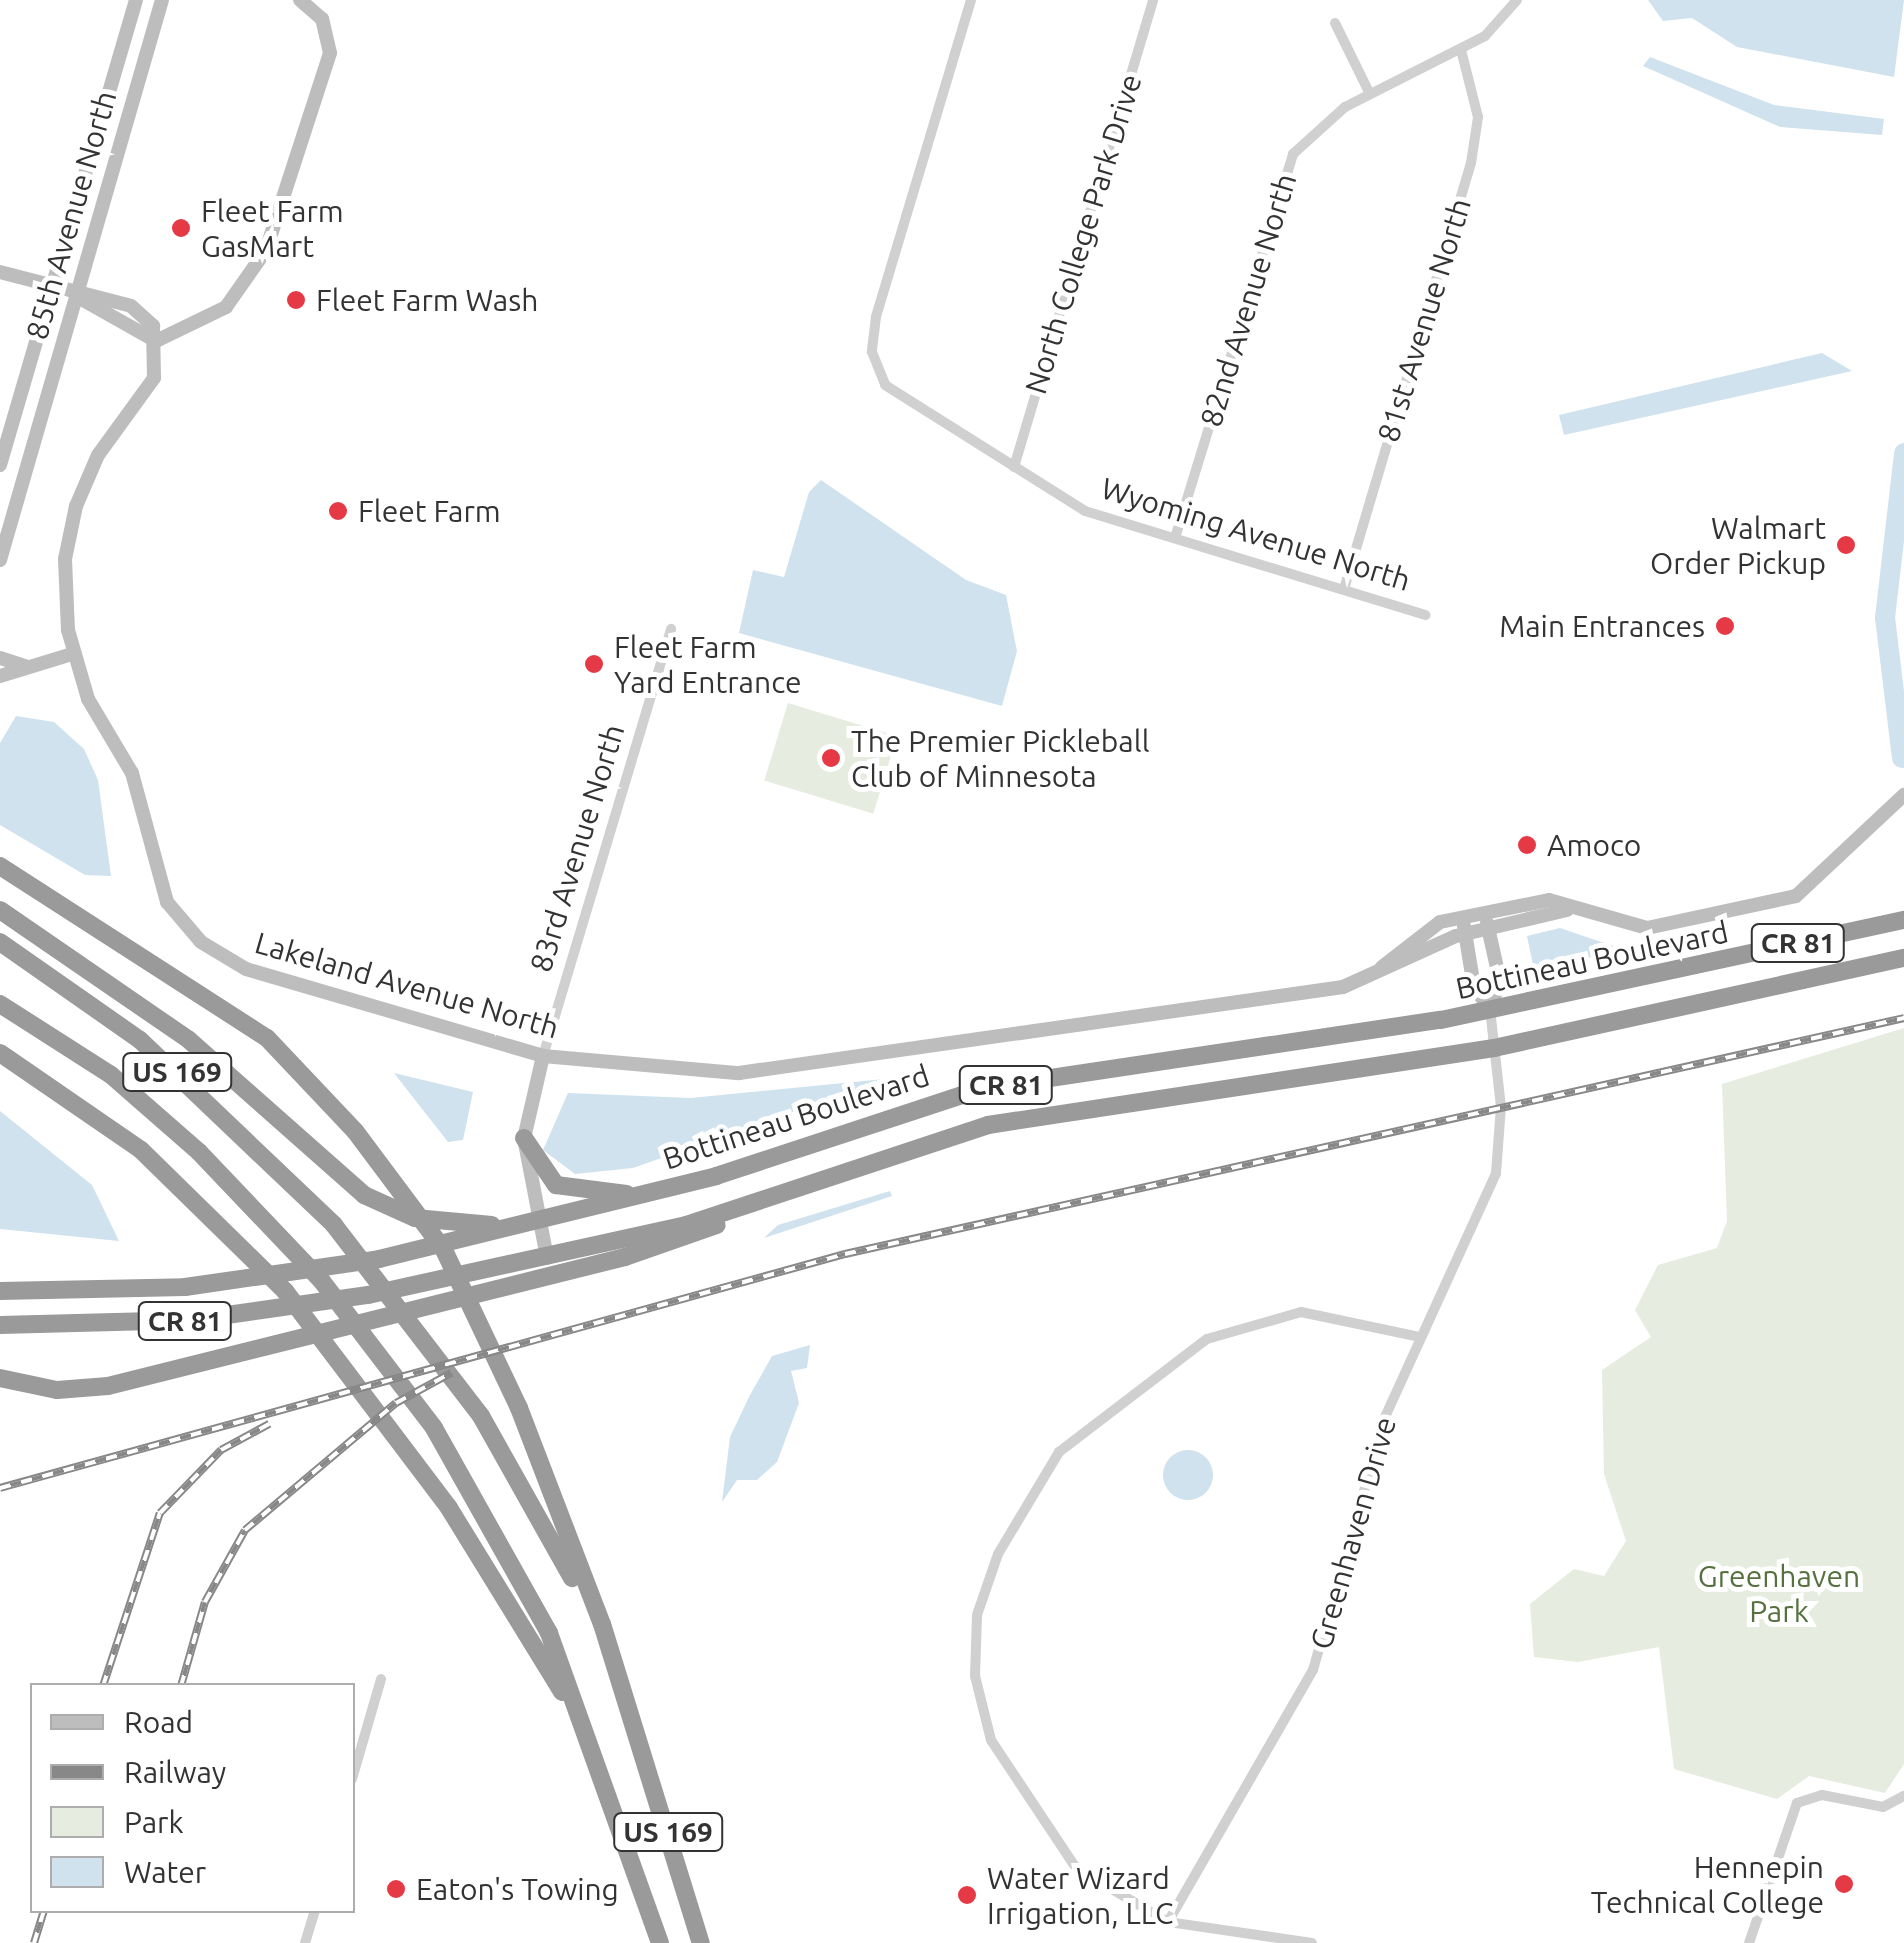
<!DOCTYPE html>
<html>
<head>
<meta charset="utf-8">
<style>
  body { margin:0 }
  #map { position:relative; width:1904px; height:1943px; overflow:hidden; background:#fff; font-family:Ubuntu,sans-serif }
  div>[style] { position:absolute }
  .green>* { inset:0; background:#e6ecdf; transform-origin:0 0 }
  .water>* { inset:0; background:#cfe2ee }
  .round { border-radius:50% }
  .river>* { height:20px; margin:-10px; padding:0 10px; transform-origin:10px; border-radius:10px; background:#cfe2ee }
  .street>* { height:10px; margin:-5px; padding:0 5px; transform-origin:5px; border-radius:5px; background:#d0d0d0 }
  .secondary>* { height:14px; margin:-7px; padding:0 7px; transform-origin:7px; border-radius:7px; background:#bdbdbd }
  .highway>* { height:18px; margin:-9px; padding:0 9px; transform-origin:9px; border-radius:9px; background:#9a9a9a }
  .rail>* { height:8px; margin-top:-4px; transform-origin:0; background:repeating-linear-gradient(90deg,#fff 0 11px,#888 0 22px); box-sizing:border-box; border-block:2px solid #888 }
  .dots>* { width:28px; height:28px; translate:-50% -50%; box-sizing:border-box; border:5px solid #fff; border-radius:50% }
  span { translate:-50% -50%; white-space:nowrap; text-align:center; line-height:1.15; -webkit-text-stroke:10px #fff; paint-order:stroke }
  .shield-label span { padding:2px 8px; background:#fff; border:2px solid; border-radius:8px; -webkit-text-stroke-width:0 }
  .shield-label { font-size:28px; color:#333; font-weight:700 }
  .poi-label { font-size:30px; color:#333 }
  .left { translate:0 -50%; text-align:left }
  .right { translate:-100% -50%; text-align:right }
  .street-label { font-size:30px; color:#333 }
  .park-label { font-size:30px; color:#56703f }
  .legend { position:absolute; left:30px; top:1683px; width:325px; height:230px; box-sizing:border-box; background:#fff; border:2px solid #adadad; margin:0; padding:12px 18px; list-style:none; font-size:30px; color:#333 }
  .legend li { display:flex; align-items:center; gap:20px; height:50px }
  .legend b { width:50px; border:2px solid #adadad }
</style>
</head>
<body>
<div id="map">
  <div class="green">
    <i style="left:788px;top:703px;width:114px;height:81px;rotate:17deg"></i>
    <i style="clip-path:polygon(1904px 1028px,1904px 1764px,1885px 1793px,1809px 1776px,1777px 1799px,1674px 1769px,1659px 1647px,1578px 1662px,1534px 1657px,1530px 1604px,1574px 1569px,1604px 1576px,1626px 1541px,1604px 1474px,1602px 1370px,1651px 1337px,1635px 1310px,1658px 1265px,1717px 1248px,1727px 1221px,1722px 1084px)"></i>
  </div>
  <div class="water">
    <i style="clip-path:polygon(1648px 0,1904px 0,1894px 77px,1737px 47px,1692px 18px,1663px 21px)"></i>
    <i style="clip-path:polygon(1650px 57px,1774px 105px,1884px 119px,1882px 135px,1780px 127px,1643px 66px)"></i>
    <i style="clip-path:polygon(1822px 353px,1852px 371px,1564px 435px,1559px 415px)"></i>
    <i style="clip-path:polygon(821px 480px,966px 580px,1006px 595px,1017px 651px,1002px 706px,739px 633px,753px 570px,784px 577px,809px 492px)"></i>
    <i style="clip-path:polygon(16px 716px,54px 722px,84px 749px,98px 780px,111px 876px,85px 875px,0 825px,0 743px)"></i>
    <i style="clip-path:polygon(1560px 928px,1613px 946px,1616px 954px,1533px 965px,1527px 936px)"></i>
    <i style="clip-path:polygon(394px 1073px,473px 1092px,463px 1140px,448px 1142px)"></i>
    <i style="clip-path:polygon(894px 1078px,885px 1092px,801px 1109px,633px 1168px,575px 1174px,543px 1150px,568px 1093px,691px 1098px)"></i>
    <i style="clip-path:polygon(0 1111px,92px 1185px,119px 1241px,0 1229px)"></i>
    <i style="clip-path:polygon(890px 1191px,892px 1196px,764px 1238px,778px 1225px)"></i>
    <i style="clip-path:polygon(810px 1345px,807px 1368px,791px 1371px,799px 1403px,777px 1462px,757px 1480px,737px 1480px,722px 1502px,730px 1437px,750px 1395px,772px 1356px)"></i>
    <i class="round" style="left:1163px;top:1450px;width:50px;height:50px"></i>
  </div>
  <div class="river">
    <i style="left:1902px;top:758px;width:141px;rotate:-96.9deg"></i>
    <i style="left:1885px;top:618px;width:166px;rotate:-83.4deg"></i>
  </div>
  <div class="street">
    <i style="left:971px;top:0;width:331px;rotate:106.7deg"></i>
    <i style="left:876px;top:317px;width:35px;rotate:97deg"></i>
    <i style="left:872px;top:352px;width:35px;rotate:68deg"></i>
    <i style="left:885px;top:385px;width:236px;rotate:32.2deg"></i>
    <i style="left:1085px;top:511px;width:356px;rotate:17deg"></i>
    <i style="left:1335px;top:23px;width:79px;rotate:63.8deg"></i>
    <i style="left:1014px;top:467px;width:487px;rotate:-73.4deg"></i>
    <i style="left:1175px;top:538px;width:402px;rotate:-72.9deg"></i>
    <i style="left:1293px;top:154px;width:70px;rotate:-42.1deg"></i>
    <i style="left:1345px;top:107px;width:157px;rotate:-26.9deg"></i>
    <i style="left:1485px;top:36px;width:48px;rotate:-48.4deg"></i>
    <i style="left:1344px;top:589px;width:445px;rotate:-73.4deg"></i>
    <i style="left:1471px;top:163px;width:47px;rotate:-81.3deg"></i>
    <i style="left:1478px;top:117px;width:69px;rotate:-104.2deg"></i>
    <i style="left:543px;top:1056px;width:446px;rotate:-73.3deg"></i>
    <i style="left:352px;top:1779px;width:104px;rotate:-73.8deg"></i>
    <i style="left:1168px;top:1922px;width:291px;rotate:-60.1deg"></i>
    <i style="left:1313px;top:1670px;width:263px;rotate:-74.1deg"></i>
    <i style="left:1385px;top:1417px;width:268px;rotate:-65.5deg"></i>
    <i style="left:1496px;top:1173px;width:66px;rotate:-85.7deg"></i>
    <i style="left:1501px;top:1107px;width:99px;rotate:-96.4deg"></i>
    <i style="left:305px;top:1943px;width:34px;rotate:-73deg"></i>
    <i style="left:1312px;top:1943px;width:146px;rotate:-171.7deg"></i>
    <i style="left:1168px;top:1922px;width:107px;rotate:-149.6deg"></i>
    <i style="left:1076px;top:1868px;width:154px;rotate:-123.6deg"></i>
    <i style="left:991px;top:1740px;width:66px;rotate:-104deg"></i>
    <i style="left:975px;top:1676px;width:61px;rotate:-88.1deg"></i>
    <i style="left:977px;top:1615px;width:65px;rotate:-71deg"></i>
    <i style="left:998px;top:1554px;width:119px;rotate:-59.1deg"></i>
    <i style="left:1059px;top:1452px;width:186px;rotate:-37.4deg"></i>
    <i style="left:1207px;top:1339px;width:98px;rotate:-16deg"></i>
    <i style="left:1301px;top:1312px;width:122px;rotate:11.9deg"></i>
    <i style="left:1749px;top:1943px;width:148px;rotate:-71.1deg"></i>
    <i style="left:1797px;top:1803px;width:26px;rotate:-18deg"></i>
    <i style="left:1822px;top:1795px;width:62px;rotate:11.1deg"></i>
    <i style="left:1883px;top:1807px;width:24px;rotate:-28deg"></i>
  </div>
  <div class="secondary">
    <i style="left:0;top:272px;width:135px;rotate:14.5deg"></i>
    <i style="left:131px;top:306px;width:30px;rotate:42deg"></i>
    <i style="left:153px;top:326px;width:52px;rotate:88.9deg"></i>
    <i style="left:154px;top:378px;width:95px;rotate:126deg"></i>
    <i style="left:98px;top:455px;width:56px;rotate:113.3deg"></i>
    <i style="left:76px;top:506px;width:54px;rotate:101.7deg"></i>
    <i style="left:65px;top:559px;width:71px;rotate:87.6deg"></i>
    <i style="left:68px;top:630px;width:72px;rotate:73.8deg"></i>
    <i style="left:88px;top:699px;width:86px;rotate:59.3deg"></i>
    <i style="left:132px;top:773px;width:134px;rotate:74.8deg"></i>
    <i style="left:167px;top:902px;width:52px;rotate:49.6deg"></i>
    <i style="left:201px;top:942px;width:52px;rotate:31deg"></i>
    <i style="left:246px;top:969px;width:309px;rotate:16.3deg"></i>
    <i style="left:543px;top:1056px;width:197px;rotate:5deg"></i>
    <i style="left:739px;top:1073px;width:610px;rotate:-8.1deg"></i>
    <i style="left:1343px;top:987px;width:124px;rotate:-24.3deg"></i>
    <i style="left:1456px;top:936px;width:114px;rotate:-13.2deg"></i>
    <i style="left:76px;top:296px;width:92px;rotate:29.4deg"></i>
    <i style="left:156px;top:341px;width:78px;rotate:-25.9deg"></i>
    <i style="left:226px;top:307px;width:70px;rotate:-54.9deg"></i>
    <i style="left:266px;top:250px;width:207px;rotate:-72deg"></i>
    <i style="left:330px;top:53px;width:35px;rotate:-103deg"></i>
    <i style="left:322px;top:19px;width:29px;rotate:-139deg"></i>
    <i style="left:0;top:465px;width:484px;rotate:-73.7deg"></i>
    <i style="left:0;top:560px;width:583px;rotate:-73.87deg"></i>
    <i style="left:0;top:658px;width:29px;rotate:18deg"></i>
    <i style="left:0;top:676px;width:75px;rotate:-17deg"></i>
    <i style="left:1487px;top:923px;width:59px;rotate:77.4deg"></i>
    <i style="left:1500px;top:981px;width:30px;rotate:110deg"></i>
    <i style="left:1464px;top:926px;width:62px;rotate:80.7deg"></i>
    <i style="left:1474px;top:987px;width:27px;rotate:54deg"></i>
    <i style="left:1382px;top:967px;width:73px;rotate:-37.8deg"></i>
    <i style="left:1440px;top:922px;width:111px;rotate:-11.4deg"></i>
    <i style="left:1549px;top:900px;width:102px;rotate:15.9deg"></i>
    <i style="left:1647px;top:928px;width:152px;rotate:-12.1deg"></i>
    <i style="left:1796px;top:896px;width:148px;rotate:-43.1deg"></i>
    <i style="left:543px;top:1056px;width:84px;rotate:103deg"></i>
    <i style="left:524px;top:1138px;width:122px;rotate:79.1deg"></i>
  </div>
  <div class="highway">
    <i style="left:0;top:866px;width:318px;rotate:32.8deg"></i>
    <i style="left:267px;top:1038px;width:128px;rotate:46.6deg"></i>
    <i style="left:355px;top:1131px;width:149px;rotate:53.2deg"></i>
    <i style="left:444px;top:1250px;width:175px;rotate:64.6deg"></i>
    <i style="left:519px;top:1408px;width:231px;rotate:69deg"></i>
    <i style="left:602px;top:1624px;width:334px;rotate:72.8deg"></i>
    <i style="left:0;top:910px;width:229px;rotate:34.5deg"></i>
    <i style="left:189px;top:1040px;width:234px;rotate:41.5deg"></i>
    <i style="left:364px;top:1195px;width:56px;rotate:24.3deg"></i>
    <i style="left:415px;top:1218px;width:77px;rotate:5.2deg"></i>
    <i style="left:0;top:942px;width:171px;rotate:35deg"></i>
    <i style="left:140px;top:1040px;width:268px;rotate:43.6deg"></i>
    <i style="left:334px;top:1225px;width:241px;rotate:52.4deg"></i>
    <i style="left:481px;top:1416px;width:186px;rotate:60.7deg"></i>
    <i style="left:0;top:1004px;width:132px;rotate:32.6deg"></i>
    <i style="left:111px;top:1075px;width:117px;rotate:41.2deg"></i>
    <i style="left:199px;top:1152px;width:177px;rotate:46.4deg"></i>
    <i style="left:321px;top:1280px;width:186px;rotate:52.6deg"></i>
    <i style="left:434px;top:1428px;width:235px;rotate:60.7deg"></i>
    <i style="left:549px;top:1633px;width:329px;rotate:70.3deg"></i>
    <i style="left:0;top:1053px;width:171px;rotate:34.5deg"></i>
    <i style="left:141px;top:1150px;width:202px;rotate:44.4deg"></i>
    <i style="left:285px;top:1291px;width:272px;rotate:52.9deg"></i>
    <i style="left:449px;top:1508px;width:216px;rotate:58.4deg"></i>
    <i style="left:524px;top:1138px;width:57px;rotate:55.8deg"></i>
    <i style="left:556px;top:1185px;width:71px;rotate:7.3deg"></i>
    <i style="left:0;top:1291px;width:185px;rotate:-1.2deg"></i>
    <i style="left:185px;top:1287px;width:196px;rotate:-8.2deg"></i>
    <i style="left:379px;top:1259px;width:347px;rotate:-13.8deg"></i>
    <i style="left:716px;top:1176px;width:282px;rotate:-18.2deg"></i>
    <i style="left:984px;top:1088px;width:462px;rotate:-8.5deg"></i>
    <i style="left:1441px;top:1020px;width:474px;rotate:-12.2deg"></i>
    <i style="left:0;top:1325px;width:192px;rotate:-1.5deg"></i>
    <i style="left:192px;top:1320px;width:178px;rotate:-8.1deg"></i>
    <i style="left:368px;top:1295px;width:326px;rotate:-12.4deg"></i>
    <i style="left:686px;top:1225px;width:318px;rotate:-18.3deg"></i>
    <i style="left:988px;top:1125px;width:512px;rotate:-8.65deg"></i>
    <i style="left:1494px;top:1048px;width:420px;rotate:-12.4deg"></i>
    <i style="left:0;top:1378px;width:58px;rotate:11.9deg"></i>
    <i style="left:57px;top:1390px;width:51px;rotate:-4.5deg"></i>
    <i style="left:108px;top:1386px;width:533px;rotate:-14.01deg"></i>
    <i style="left:625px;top:1257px;width:97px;rotate:-19.2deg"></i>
  </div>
  <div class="rail">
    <i style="left:0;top:1488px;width:877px;rotate:-15.48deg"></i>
    <i style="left:845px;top:1254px;width:1085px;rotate:-12.56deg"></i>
    <i style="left:103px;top:1686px;width:182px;rotate:-71.8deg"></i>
    <i style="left:160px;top:1513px;width:88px;rotate:-45.9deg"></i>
    <i style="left:221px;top:1450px;width:55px;rotate:-28.4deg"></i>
    <i style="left:181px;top:1686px;width:87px;rotate:-74.1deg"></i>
    <i style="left:205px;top:1602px;width:82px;rotate:-60.9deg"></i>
    <i style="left:245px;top:1530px;width:197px;rotate:-40.1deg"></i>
    <i style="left:396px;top:1403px;width:63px;rotate:-28.6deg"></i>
    <i style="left:34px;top:1943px;width:34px;rotate:-73deg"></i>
  </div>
  <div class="dots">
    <i style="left:181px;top:228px;background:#e63946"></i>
    <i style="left:296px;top:300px;background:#e63946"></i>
    <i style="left:338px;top:511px;background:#e63946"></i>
    <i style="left:1846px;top:545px;background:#e63946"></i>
    <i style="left:1725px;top:626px;background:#e63946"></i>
    <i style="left:594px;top:664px;background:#e63946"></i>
    <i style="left:831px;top:758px;background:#e63946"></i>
    <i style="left:1527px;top:845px;background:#e63946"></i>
    <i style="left:1844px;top:1884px;background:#e63946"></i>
    <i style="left:396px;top:1889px;background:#e63946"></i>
    <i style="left:967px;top:1895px;background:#e63946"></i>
  </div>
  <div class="shield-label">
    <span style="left:1798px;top:943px">CR 81</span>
    <span style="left:177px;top:1072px">US 169</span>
    <span style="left:1006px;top:1085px">CR 81</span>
    <span style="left:185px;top:1321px">CR 81</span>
    <span style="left:668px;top:1832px">US 169</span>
  </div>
  <div class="poi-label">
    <span class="left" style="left:201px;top:228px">Fleet Farm<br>GasMart</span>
    <span class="left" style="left:316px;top:300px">Fleet Farm Wash</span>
    <span class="left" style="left:358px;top:511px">Fleet Farm</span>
    <span class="right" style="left:1826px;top:545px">Walmart<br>Order Pickup</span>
    <span class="right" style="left:1705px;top:626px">Main Entrances</span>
    <span class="left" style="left:614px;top:664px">Fleet Farm<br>Yard Entrance</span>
    <span class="left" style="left:851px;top:758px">The Premier Pickleball<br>Club of Minnesota</span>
    <span class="left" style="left:1547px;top:845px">Amoco</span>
    <span class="right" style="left:1824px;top:1884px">Hennepin<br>Technical College</span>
    <span class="left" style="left:987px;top:1895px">Water Wizard<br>Irrigation, LLC</span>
    <span class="left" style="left:416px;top:1889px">Eaton's Towing</span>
  </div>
  <div class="street-label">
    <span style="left:71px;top:215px;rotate:-74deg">85th Avenue North</span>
    <span style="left:1083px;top:234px;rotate:-73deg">North College Park Drive</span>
    <span style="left:1248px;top:300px;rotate:-73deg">82nd Avenue North</span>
    <span style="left:1424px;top:320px;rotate:-73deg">81st Avenue North</span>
    <span style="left:1256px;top:534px;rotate:17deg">Wyoming Avenue North</span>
    <span style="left:577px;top:848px;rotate:-73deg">83rd Avenue North</span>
    <span style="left:1592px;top:960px;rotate:-12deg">Bottineau Boulevard</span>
    <span style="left:407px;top:985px;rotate:16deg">Lakeland Avenue North</span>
    <span style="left:796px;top:1117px;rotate:-18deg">Bottineau Boulevard</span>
    <span style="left:1353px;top:1533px;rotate:-74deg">Greenhaven Drive</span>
  </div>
  <div class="park-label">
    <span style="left:1779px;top:1593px">Greenhaven<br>Park</span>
  </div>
  <ul class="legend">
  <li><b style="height:12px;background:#bdbdbd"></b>Road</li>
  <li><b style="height:12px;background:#888"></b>Railway</li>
  <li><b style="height:28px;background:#e6ecdf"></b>Park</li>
  <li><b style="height:28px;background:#cfe2ee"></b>Water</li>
  </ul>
</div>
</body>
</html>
